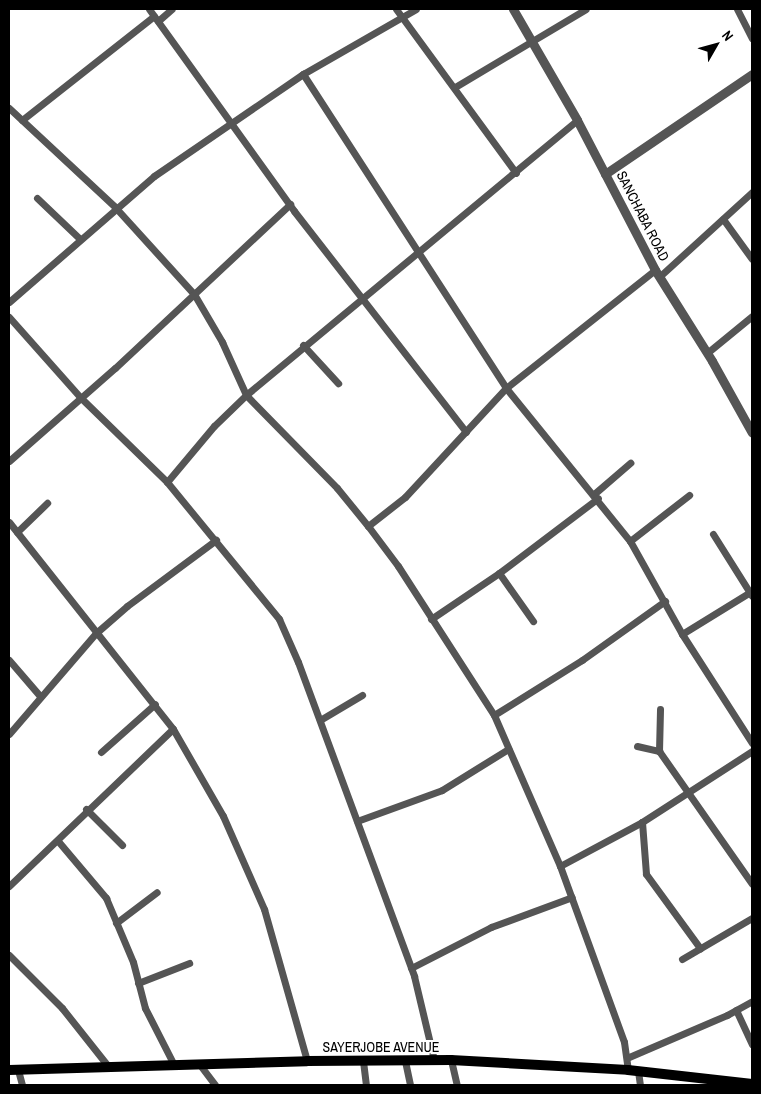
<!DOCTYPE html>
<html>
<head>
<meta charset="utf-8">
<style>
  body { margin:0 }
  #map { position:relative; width:761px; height:1094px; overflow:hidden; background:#fff; font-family:"Archivo Narrow",sans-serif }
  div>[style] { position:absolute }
  .minor>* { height:7px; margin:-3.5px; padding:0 3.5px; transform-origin:3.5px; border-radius:3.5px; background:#555 }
  .tertiary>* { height:9px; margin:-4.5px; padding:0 4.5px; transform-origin:4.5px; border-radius:4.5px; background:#555 }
  .primary>* { height:10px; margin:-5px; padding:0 5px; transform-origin:5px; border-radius:5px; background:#000 }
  span { translate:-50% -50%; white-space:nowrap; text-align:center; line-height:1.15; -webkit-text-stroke:4px #fff; paint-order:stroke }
  .street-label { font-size:14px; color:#000 }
  .frame { position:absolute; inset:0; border:10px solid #000; pointer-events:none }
  .north { position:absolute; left:691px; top:20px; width:50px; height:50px; -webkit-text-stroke:4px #fff; paint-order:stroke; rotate:52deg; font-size:14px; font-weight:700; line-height:20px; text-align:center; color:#000 }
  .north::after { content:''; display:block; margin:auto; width:18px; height:22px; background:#000; clip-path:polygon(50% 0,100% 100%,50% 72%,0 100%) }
</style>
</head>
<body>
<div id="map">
  <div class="minor">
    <i style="left:149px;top:9px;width:249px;rotate:54.3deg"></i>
    <i style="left:294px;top:211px;width:280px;rotate:52.1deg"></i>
    <i style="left:396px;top:9px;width:203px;rotate:53.8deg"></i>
    <i style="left:737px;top:9px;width:33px;rotate:63deg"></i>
    <i style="left:158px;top:21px;width:18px;rotate:-41deg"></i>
    <i style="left:303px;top:74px;width:374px;rotate:57.1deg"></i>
    <i style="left:506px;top:388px;width:197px;rotate:51deg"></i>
    <i style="left:630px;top:541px;width:107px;rotate:60.8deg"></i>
    <i style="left:682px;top:634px;width:130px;rotate:57.3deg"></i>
    <i style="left:455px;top:87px;width:152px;rotate:-30.8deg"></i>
    <i style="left:9px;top:108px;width:145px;rotate:43deg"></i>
    <i style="left:115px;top:207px;width:118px;rotate:47.8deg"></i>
    <i style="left:194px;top:294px;width:56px;rotate:59.7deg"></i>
    <i style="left:222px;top:342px;width:58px;rotate:65.6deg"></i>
    <i style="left:246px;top:395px;width:130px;rotate:45.6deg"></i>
    <i style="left:337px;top:488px;width:49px;rotate:50.8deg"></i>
    <i style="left:368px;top:526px;width:50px;rotate:53.1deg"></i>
    <i style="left:398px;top:566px;width:177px;rotate:57.2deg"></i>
    <i style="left:494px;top:715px;width:165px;rotate:66.4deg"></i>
    <i style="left:560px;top:866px;width:187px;rotate:70deg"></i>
    <i style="left:624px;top:1042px;width:28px;rotate:82deg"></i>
    <i style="left:22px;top:120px;width:168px;rotate:-38.2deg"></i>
    <i style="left:37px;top:198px;width:59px;rotate:43.6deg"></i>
    <i style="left:723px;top:219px;width:49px;rotate:54.1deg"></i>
    <i style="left:659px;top:277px;width:126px;rotate:-42.4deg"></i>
    <i style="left:9px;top:302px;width:192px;rotate:-41deg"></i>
    <i style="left:154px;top:176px;width:181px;rotate:-34.4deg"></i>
    <i style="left:303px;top:74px;width:130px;rotate:-29.9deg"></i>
    <i style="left:9px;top:317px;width:108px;rotate:48.4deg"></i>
    <i style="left:81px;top:398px;width:120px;rotate:44.3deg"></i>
    <i style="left:167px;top:482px;width:177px;rotate:50.7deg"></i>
    <i style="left:279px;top:619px;width:47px;rotate:66.2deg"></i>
    <i style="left:298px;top:662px;width:335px;rotate:69.7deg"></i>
    <i style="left:414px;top:976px;width:86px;rotate:76.6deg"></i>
    <i style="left:303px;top:345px;width:52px;rotate:47.4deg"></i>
    <i style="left:707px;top:353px;width:58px;rotate:-39.4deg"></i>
    <i style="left:9px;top:461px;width:141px;rotate:-41.3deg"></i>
    <i style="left:115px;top:368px;width:240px;rotate:-43.1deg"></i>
    <i style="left:167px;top:482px;width:73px;rotate:-50deg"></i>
    <i style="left:214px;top:426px;width:45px;rotate:-44.1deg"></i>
    <i style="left:246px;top:395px;width:430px;rotate:-39.7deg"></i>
    <i style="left:594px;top:494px;width:48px;rotate:-40.7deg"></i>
    <i style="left:9px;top:522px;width:264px;rotate:51.6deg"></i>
    <i style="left:173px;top:729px;width:100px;rotate:60.1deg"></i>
    <i style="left:223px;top:816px;width:102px;rotate:66.2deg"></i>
    <i style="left:264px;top:909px;width:158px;rotate:74.2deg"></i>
    <i style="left:368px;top:526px;width:47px;rotate:-38.1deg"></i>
    <i style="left:405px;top:497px;width:149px;rotate:-47.2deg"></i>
    <i style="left:506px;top:388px;width:190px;rotate:-38.4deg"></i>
    <i style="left:17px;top:532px;width:42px;rotate:-44deg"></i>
    <i style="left:713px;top:534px;width:73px;rotate:57.8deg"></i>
    <i style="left:630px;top:541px;width:75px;rotate:-37.9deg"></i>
    <i style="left:499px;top:573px;width:124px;rotate:-37.1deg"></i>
    <i style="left:431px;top:619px;width:82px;rotate:-34.1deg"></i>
    <i style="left:499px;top:573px;width:59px;rotate:54.7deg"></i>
    <i style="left:682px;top:634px;width:82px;rotate:-31.6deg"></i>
    <i style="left:9px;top:660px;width:48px;rotate:49.3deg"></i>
    <i style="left:494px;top:715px;width:104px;rotate:-32deg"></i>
    <i style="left:582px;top:660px;width:102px;rotate:-35.4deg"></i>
    <i style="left:320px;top:720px;width:49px;rotate:-30.8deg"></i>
    <i style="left:9px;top:734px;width:133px;rotate:-49.3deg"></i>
    <i style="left:96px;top:633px;width:41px;rotate:-41.1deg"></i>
    <i style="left:127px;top:606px;width:111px;rotate:-36.6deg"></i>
    <i style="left:637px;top:746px;width:23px;rotate:13deg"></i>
    <i style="left:659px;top:751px;width:162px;rotate:55deg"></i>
    <i style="left:659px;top:751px;width:42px;rotate:-88.6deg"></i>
    <i style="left:101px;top:752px;width:72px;rotate:-41.6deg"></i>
    <i style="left:86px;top:809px;width:51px;rotate:45deg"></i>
    <i style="left:357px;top:821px;width:90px;rotate:-20deg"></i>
    <i style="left:442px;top:790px;width:78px;rotate:-31.8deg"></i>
    <i style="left:642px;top:822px;width:52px;rotate:85.6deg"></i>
    <i style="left:646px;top:874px;width:92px;rotate:53.9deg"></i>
    <i style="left:58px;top:841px;width:75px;rotate:49.9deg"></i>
    <i style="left:106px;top:898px;width:69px;rotate:67.1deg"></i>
    <i style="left:133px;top:962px;width:48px;rotate:75.4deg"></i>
    <i style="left:145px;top:1008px;width:64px;rotate:63deg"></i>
    <i style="left:560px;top:866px;width:93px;rotate:-28.2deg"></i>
    <i style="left:642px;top:822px;width:131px;rotate:-32.8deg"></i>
    <i style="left:9px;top:886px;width:227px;rotate:-43.8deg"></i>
    <i style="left:116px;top:923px;width:51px;rotate:-37.1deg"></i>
    <i style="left:9px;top:955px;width:75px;rotate:45deg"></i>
    <i style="left:62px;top:1008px;width:74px;rotate:51.6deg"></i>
    <i style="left:682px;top:959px;width:81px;rotate:-30.4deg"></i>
    <i style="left:411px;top:968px;width:90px;rotate:-27.1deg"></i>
    <i style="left:491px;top:927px;width:86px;rotate:-20.3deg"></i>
    <i style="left:138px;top:983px;width:55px;rotate:-21.4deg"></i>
    <i style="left:736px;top:1010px;width:38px;rotate:65deg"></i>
    <i style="left:629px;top:1057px;width:107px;rotate:-23.2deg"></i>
    <i style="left:727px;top:1015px;width:29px;rotate:-29deg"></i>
    <i style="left:451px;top:1060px;width:26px;rotate:77deg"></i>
    <i style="left:363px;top:1061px;width:24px;rotate:83deg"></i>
    <i style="left:405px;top:1061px;width:25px;rotate:78deg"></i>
    <i style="left:200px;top:1065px;width:25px;rotate:53deg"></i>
    <i style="left:18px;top:1070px;width:16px;rotate:75deg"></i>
    <i style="left:638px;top:1071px;width:14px;rotate:82deg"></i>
  </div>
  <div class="tertiary">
    <i style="left:513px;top:9px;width:128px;rotate:60deg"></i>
    <i style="left:577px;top:120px;width:169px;rotate:62.5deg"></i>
    <i style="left:655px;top:270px;width:107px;rotate:57.9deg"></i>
    <i style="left:712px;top:361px;width:82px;rotate:60.9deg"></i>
    <i style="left:605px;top:174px;width:178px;rotate:-34.2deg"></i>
  </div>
  <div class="primary">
    <i style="left:9px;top:1070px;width:298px;rotate:-1.7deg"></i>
    <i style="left:307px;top:1061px;width:144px;rotate:-0.4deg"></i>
    <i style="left:451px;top:1060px;width:177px;rotate:3.2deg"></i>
    <i style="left:628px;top:1070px;width:125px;rotate:6.4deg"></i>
  </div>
  <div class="street-label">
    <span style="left:643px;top:216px;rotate:63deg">SANCHABA ROAD</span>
    <span style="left:381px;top:1047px">SAYERJOBE AVENUE</span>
  </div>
  <div class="frame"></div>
  <div class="north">N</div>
</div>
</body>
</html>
